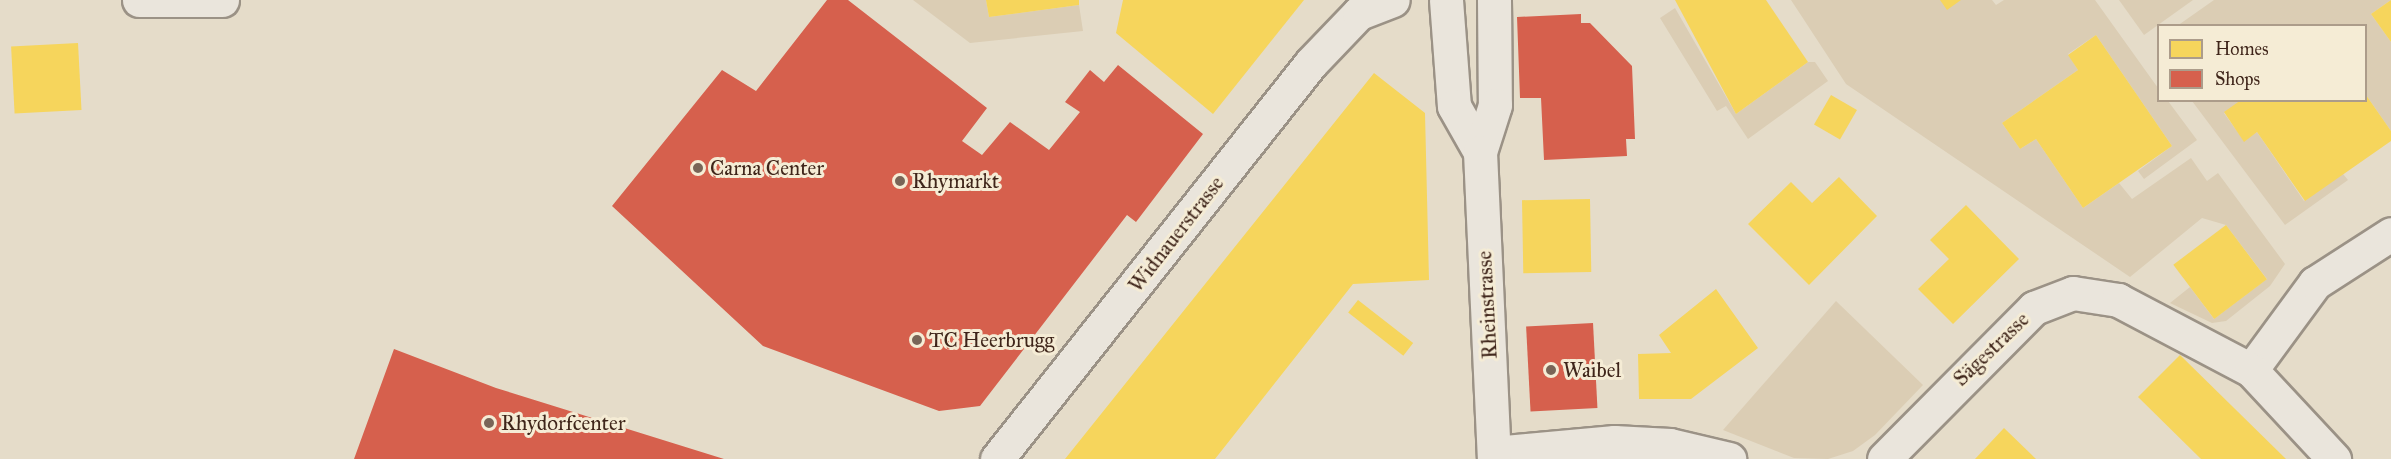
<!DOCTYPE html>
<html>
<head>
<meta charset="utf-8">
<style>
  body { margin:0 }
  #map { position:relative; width:2391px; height:459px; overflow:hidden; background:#e5dcc9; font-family:"IM FELL Great Primer",serif }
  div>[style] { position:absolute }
  .green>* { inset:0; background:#dbcdb4 }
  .homes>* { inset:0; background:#f6d55c; transform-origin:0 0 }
  .shops>* { inset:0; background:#d6604d; transform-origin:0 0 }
  .roads { filter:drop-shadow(2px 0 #9b9286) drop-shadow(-2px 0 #9b9286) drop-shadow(0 2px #9b9286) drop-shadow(0 -2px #9b9286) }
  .street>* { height:33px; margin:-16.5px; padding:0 16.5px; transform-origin:16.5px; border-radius:16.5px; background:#eae5dc }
  .secondary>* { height:33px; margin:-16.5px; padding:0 16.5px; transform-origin:16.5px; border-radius:16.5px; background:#eae5dc }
  .dots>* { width:16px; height:16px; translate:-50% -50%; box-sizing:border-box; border:3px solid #f5ecd5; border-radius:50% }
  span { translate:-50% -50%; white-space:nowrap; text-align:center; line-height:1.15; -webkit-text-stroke:6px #f5ecd5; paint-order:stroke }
  .poi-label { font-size:21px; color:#3f251a }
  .left { translate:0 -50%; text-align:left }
  .street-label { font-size:21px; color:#3f251a }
  .legend { position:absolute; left:2157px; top:24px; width:210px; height:78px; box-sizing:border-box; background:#f5ecd5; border:2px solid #ac9c8a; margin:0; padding:8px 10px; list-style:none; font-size:18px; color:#3f251a }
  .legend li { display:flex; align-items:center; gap:12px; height:30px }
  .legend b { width:30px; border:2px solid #ac9c8a }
</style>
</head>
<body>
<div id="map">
  <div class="green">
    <i style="clip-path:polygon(913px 0,986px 0,989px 17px,1079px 5px,1083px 31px,970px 43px)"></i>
    <i style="clip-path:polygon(1791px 0,1992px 0,1996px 5px,2004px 0,2095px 0,2158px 88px,2158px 100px,2168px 101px,2197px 140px,2144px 179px,2138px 171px,2172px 146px,2096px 35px,2068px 54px,2078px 70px,2002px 123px,2020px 149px,2036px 139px,2083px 208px,2119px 183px,2132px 199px,2191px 158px,2207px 181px,2218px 173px,2285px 264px,2270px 286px,2226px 321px,2212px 323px,2170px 303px,2190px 287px,2214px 319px,2267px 279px,2226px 225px,2202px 218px,2130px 277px,1846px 84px)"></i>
    <i style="clip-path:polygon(2119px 0,2193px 0,2144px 35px)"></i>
    <i style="clip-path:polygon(2214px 0,2391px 0,2371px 14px,2391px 42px,2391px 131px,2366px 95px,2366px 26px,2177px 26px)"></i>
    <i style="clip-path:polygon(1675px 8px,1736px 114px,1808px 62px,1815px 62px,1828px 81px,1748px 139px,1726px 106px,1717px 111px,1660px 18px)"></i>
    <i style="clip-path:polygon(2192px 101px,2241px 101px,2224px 113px,2244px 141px,2257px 132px,2304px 201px,2343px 174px,2348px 180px,2285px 225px)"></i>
    <i style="clip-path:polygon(1836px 301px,1923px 385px,1875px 435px,1853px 451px,1828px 459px,1794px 458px,1723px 430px)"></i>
  </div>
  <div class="homes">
    <i style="clip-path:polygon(986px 0,1079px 0,1079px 5px,989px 17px)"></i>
    <i style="clip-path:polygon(1123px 0,1304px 0,1213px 114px,1116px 33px)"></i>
    <i style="clip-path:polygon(1675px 0,1766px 0,1808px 62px,1736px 114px)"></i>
    <i style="clip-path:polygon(1940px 0,1961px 0,1947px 10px)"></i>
    <i style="clip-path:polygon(2391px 0,2391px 42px,2371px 14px)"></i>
    <i style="clip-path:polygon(2096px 35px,2172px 146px,2083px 208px,2036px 139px,2020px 149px,2002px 123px,2078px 70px,2068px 55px)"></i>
    <i style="left:78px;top:43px;width:67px;height:67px;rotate:87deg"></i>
    <i style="clip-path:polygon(1374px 73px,1425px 113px,1429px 280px,1353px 284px,1215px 459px,1065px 459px)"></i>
    <i style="left:1831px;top:95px;width:30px;height:34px;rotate:30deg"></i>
    <i style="clip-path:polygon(2366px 95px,2391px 131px,2391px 141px,2305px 201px,2257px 132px,2244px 142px,2224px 112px,2241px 100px,2366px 100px)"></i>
    <i style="clip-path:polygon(1839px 177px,1877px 216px,1809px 285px,1748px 224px,1791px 182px,1812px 203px)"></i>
    <i style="left:1590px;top:199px;width:73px;height:68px;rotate:89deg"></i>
    <i style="clip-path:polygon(1966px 205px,2019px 259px,1953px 324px,1918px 289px,1949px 259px,1930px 240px)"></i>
    <i style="left:2226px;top:225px;width:68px;height:66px;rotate:53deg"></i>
    <i style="clip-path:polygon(1716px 289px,1758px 348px,1691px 399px,1639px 399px,1638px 354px,1671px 353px,1659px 335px)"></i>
    <i style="left:1358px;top:300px;width:70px;height:16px;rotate:38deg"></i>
    <i style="clip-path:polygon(2180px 355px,2286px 459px,2201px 459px,2138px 397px)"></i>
    <i style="clip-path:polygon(2004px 428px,2036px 459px,1975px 459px)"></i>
  </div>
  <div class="shops">
    <i style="clip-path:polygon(827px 0,848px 0,987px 108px,962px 141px,982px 155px,1010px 122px,1049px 150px,1080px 112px,1065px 102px,1090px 70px,1104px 82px,1118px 65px,1203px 134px,1136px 222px,1127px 215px,980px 406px,939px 411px,763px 346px,612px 206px,722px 70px,756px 91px)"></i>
    <i style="clip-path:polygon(1581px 14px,1581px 23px,1590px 23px,1632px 66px,1635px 139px,1626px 139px,1627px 156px,1544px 160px,1541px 98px,1520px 98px,1517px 17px)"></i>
    <i style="left:1593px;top:323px;width:85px;height:67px;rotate:87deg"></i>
    <i style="clip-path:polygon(394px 349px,496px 388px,724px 459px,354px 459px)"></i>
  </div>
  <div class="roads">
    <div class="street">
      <i style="left:139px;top:0;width:83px"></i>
      <i style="left:2251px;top:370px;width:108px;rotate:-53.7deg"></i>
      <i style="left:2315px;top:283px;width:90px;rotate:-32.8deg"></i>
      <i style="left:1494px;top:453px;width:121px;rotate:-5.2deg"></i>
      <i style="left:1614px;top:442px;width:56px;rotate:3.1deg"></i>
      <i style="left:1670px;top:445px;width:61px;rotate:13.3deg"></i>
      <i style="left:1884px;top:459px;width:213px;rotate:-45.2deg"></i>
      <i style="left:2034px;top:308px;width:42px;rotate:-21deg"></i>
      <i style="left:2073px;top:293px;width:46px;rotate:8.8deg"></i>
      <i style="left:2118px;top:300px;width:150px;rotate:27.8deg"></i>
      <i style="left:2251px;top:370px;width:122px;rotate:47deg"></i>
    </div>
    <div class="secondary">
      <i style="left:1446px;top:0;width:106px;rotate:85.7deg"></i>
      <i style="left:1454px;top:106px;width:53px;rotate:60.5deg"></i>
      <i style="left:1494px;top:0;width:105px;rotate:89.5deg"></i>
      <i style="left:1495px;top:105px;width:49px;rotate:107.7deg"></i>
      <i style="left:1480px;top:152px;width:307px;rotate:87.4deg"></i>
      <i style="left:997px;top:459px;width:505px;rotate:-51.59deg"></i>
      <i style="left:1311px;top:63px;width:69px;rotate:-46.2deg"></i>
      <i style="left:1359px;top:13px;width:36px;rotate:-21deg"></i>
    </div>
  </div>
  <div class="dots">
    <i style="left:698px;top:168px;background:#796557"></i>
    <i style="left:900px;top:181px;background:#796557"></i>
    <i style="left:917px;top:340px;background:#796557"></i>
    <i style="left:1551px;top:370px;background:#796557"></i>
    <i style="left:489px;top:423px;background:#796557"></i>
  </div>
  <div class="poi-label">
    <span class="left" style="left:710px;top:168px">Carna Center</span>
    <span class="left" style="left:912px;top:181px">Rhymarkt</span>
    <span class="left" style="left:929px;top:340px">TC Heerbrugg</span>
    <span class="left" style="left:1563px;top:370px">Waibel</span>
    <span class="left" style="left:501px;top:423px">Rhydorfcenter</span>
  </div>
  <div class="street-label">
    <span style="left:1176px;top:234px;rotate:-52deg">Widnauerstrasse</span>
    <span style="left:1487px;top:305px;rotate:-93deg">Rheinstrasse</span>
    <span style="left:1991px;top:349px;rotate:-44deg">Sägestrasse</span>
  </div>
  <ul class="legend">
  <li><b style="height:16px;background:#f6d55c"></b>Homes</li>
  <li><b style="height:16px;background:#d6604d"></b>Shops</li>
  </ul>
</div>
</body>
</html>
